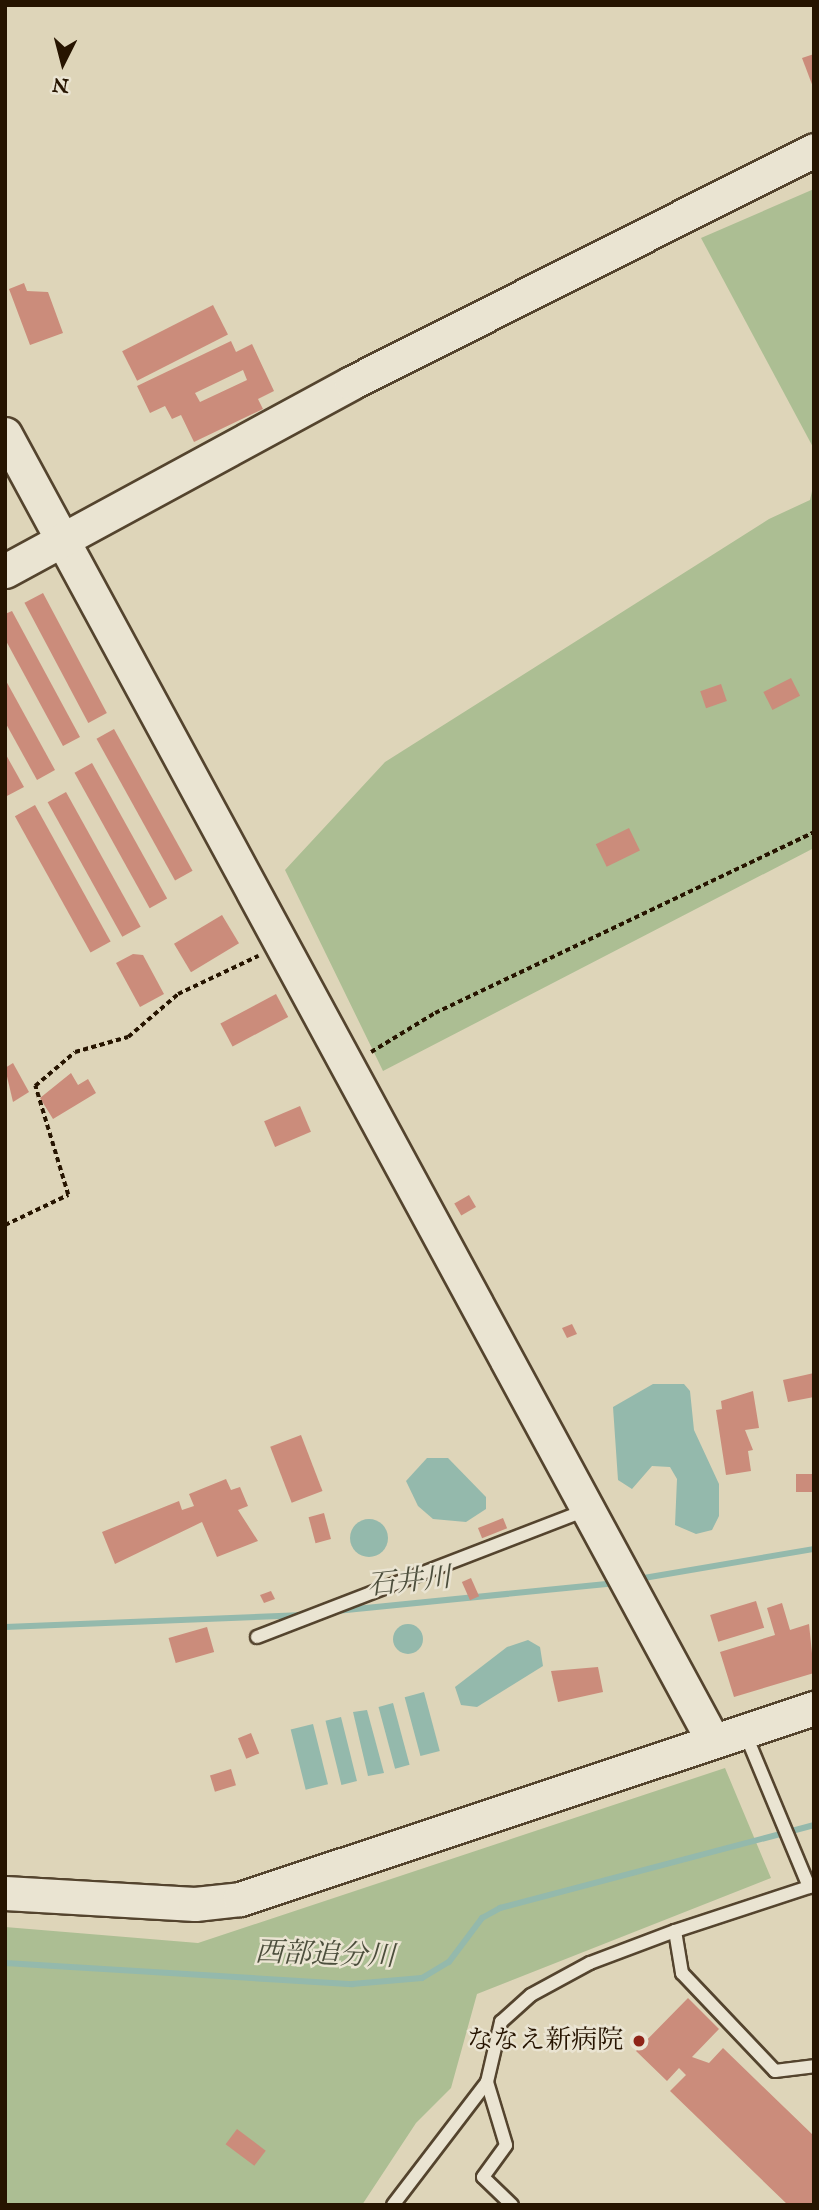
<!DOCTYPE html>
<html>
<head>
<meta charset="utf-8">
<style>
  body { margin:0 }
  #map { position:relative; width:819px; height:2210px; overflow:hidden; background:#ded5b9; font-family:"IM FELL English","Noto Serif JP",serif }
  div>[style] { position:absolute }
  .green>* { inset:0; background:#acbe93 }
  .water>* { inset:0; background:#94b9ac; transform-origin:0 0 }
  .round { border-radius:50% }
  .stream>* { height:6px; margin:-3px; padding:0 3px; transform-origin:3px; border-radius:3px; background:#94b9ac }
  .building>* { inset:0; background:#cb8c7b; transform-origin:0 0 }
  .path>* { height:3.5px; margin-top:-1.75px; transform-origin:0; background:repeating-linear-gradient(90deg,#261400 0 5px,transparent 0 8.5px) }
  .roads { filter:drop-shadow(2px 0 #54442e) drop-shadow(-2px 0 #54442e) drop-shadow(0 2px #54442e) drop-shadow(0 -2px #54442e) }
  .lane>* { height:12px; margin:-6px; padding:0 6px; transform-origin:6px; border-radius:6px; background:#eae4d2 }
  .secondary>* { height:33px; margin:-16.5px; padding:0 16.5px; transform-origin:16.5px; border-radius:16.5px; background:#eae4d2 }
  .dots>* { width:19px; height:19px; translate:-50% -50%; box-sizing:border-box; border:4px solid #eae4d2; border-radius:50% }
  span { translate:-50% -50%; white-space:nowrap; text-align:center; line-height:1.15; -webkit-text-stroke:5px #eae4d2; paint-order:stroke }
  .poi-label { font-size:26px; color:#261400 }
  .right { translate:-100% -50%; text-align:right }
  .water-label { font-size:28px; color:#4c4e3c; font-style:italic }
  .frame { position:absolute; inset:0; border:7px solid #261400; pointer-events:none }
  .north { position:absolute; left:28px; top:28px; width:70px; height:70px; -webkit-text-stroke:5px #eae4d2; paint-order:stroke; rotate:186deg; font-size:19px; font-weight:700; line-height:28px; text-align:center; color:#261400 }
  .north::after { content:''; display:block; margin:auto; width:24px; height:32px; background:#261400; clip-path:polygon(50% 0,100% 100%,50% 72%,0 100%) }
</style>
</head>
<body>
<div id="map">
  <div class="green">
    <i style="clip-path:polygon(814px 189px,814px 449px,701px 238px)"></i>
    <i style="clip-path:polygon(814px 482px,814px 848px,383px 1071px,285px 870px,385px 762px,769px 519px,810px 500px)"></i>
    <i style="clip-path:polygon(725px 1768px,771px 1878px,477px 1994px,451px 2088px,416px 2123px,362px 2205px,5px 2205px,5px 1927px,198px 1943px)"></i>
  </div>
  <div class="water">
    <i style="clip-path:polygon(653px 1384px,684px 1384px,690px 1391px,694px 1430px,719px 1484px,719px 1516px,712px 1530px,696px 1534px,675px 1525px,677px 1479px,670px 1467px,652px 1466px,632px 1489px,618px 1480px,613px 1407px)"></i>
    <i style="clip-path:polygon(427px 1458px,448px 1458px,486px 1497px,486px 1509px,466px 1522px,433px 1519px,418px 1506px,406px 1481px)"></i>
    <i class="round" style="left:350px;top:1519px;width:38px;height:38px"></i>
    <i class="round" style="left:393px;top:1624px;width:30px;height:30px"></i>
    <i style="clip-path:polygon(528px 1640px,540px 1647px,543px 1666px,477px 1707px,461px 1705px,455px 1687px,507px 1647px)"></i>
    <i style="left:424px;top:1692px;width:61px;height:20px;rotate:75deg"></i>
    <i style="left:393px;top:1703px;width:64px;height:15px;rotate:75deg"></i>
    <i style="clip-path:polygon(367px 1710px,384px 1773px,368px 1776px,353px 1712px)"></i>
    <i style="left:341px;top:1717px;width:66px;height:16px;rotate:76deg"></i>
    <i style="left:313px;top:1724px;width:62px;height:23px;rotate:76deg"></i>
  </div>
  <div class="stream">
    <i style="left:638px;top:1579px;width:179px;rotate:-9.7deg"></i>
    <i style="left:336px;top:1611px;width:282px;rotate:-5.7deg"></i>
    <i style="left:5px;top:1627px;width:299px;rotate:-2.3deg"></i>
    <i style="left:5px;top:1963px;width:348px;rotate:3.5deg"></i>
    <i style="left:352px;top:1984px;width:70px;rotate:-4.9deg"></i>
    <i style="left:422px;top:1978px;width:31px;rotate:-31deg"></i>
    <i style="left:449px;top:1962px;width:55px;rotate:-53.1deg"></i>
    <i style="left:482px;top:1918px;width:21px;rotate:-29deg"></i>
    <i style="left:500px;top:1908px;width:325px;rotate:-14.8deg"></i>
  </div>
  <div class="building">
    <i style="clip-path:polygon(814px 54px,814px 87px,813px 87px,802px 58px)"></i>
    <i style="clip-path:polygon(24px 283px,27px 291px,48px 292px,63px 333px,30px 345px,9px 289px)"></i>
    <i style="left:213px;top:305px;width:33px;height:102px;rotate:63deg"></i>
    <i style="clip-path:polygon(evenodd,231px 341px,236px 352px,252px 344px,274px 391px,258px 399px,263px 409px,194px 442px,181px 415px,172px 419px,165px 406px,150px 413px,137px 386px,231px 341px,243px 370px,247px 380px,200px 402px,195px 393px,243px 370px)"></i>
    <i style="left:43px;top:593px;width:136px;height:21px;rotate:62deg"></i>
    <i style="clip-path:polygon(12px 611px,80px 737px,63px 746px,5px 639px,5px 614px)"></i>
    <i style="left:791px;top:678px;width:20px;height:31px;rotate:63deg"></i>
    <i style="clip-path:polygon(5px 679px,55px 770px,37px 780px,5px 722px)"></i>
    <i style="left:721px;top:684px;width:18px;height:22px;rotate:71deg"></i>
    <i style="left:114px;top:729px;width:162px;height:20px;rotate:61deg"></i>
    <i style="clip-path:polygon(5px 753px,24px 787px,5px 797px)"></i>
    <i style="left:92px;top:763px;width:155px;height:20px;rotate:61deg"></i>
    <i style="left:66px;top:792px;width:154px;height:21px;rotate:61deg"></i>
    <i style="left:35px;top:805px;width:156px;height:23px;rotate:61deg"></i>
    <i style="left:629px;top:828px;width:25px;height:37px;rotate:64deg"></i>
    <i style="left:222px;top:915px;width:33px;height:56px;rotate:59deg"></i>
    <i style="clip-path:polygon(133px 954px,143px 955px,164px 994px,140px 1007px,116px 963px)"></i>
    <i style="left:276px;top:994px;width:26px;height:63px;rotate:62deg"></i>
    <i style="clip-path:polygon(13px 1063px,29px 1092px,13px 1102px,5px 1068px)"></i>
    <i style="clip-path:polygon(71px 1073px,78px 1085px,88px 1079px,96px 1093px,53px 1119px,40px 1098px)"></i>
    <i style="left:300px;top:1106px;width:28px;height:39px;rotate:67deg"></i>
    <i style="left:469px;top:1195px;width:14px;height:17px;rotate:60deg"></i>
    <i style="clip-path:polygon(572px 1324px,577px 1334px,567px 1338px,562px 1328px)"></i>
    <i style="clip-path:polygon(814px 1373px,814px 1397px,788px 1402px,783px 1380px)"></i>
    <i style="clip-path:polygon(753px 1391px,759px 1428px,745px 1430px,753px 1450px,748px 1451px,751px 1471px,726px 1475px,716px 1410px,722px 1409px,721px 1401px)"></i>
    <i style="left:301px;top:1435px;width:60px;height:33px;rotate:69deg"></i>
    <i style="left:796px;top:1474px;width:18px;height:18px"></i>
    <i style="clip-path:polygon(226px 1479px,231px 1490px,240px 1487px,248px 1506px,238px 1510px,258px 1541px,217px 1557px,202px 1522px,115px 1564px,102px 1532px,179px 1501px,182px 1510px,194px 1506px,189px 1494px)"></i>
    <i style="left:324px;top:1513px;width:27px;height:16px;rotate:75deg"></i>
    <i style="left:503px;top:1518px;width:11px;height:27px;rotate:68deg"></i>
    <i style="left:471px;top:1578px;width:20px;height:10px;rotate:66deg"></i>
    <i style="clip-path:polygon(271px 1591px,275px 1599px,264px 1603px,260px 1595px)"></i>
    <i style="left:756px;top:1601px;width:28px;height:48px;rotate:73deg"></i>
    <i style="clip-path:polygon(782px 1603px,790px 1630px,809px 1624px,814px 1673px,734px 1697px,720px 1652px,775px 1635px,767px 1608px)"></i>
    <i style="left:207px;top:1627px;width:26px;height:40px;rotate:74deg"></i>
    <i style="clip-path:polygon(598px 1667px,603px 1692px,558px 1702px,551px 1671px)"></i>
    <i style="left:251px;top:1733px;width:22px;height:14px;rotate:68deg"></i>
    <i style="left:231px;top:1769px;width:17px;height:22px;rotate:73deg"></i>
    <i style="clip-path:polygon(688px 1998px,719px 2029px,692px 2057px,709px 2063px,723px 2048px,814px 2136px,814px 2205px,788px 2205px,670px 2091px,686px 2075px,679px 2068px,667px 2081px,636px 2051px)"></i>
    <i style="left:237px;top:2129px;width:36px;height:19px;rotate:37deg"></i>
  </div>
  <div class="path">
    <i style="left:371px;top:1052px;width:75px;rotate:-31.4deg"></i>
    <i style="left:435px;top:1013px;width:420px;rotate:-25.5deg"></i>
    <i style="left:5px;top:1225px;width:70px;rotate:-25.5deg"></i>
    <i style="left:68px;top:1195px;width:114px;rotate:-106.8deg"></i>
    <i style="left:35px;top:1086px;width:52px;rotate:-40.4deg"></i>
    <i style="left:75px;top:1052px;width:55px;rotate:-15.8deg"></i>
    <i style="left:128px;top:1037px;width:66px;rotate:-40.7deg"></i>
    <i style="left:178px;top:994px;width:89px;rotate:-25.4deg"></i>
  </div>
  <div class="roads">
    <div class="lane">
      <i style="left:257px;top:1637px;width:353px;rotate:-21.1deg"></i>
      <i style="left:745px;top:1733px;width:167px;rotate:67.4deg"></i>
      <i style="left:809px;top:1887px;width:141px;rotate:161.8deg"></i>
      <i style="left:675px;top:1931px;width:43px;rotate:80.5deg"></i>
      <i style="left:682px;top:1973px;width:135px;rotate:46.5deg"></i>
      <i style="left:775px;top:2071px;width:39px;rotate:-7deg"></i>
      <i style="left:393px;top:2205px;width:155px;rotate:-52.6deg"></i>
      <i style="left:512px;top:2205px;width:40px;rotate:-136deg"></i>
      <i style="left:483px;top:2177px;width:39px;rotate:-54deg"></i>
      <i style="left:506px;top:2145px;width:66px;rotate:-106.8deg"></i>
      <i style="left:487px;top:2082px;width:62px;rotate:-76.9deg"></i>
      <i style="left:501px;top:2022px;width:40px;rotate:-42deg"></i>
      <i style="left:531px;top:1995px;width:67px;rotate:-28.5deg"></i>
      <i style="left:590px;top:1963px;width:91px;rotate:-20.6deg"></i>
    </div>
    <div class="secondary">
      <i style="left:5px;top:434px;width:1484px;rotate:61.55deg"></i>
      <i style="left:5px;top:571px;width:394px;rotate:-28.5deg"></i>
      <i style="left:351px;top:383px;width:518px;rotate:-26.71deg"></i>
      <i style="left:5px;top:1893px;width:190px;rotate:3.3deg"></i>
      <i style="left:195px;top:1904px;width:45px;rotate:-6.3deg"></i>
      <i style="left:240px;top:1899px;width:605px;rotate:-18.4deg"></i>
    </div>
  </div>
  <div class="dots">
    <i style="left:639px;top:2041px;background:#8f2418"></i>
  </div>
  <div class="poi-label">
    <span class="right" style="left:623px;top:2041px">ななえ新病院</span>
  </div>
  <div class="water-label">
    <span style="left:409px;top:1583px;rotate:-6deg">石井川</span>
    <span style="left:325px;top:1956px;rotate:2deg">西部追分川</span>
  </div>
  <div class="frame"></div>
  <div class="north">N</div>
</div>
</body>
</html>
